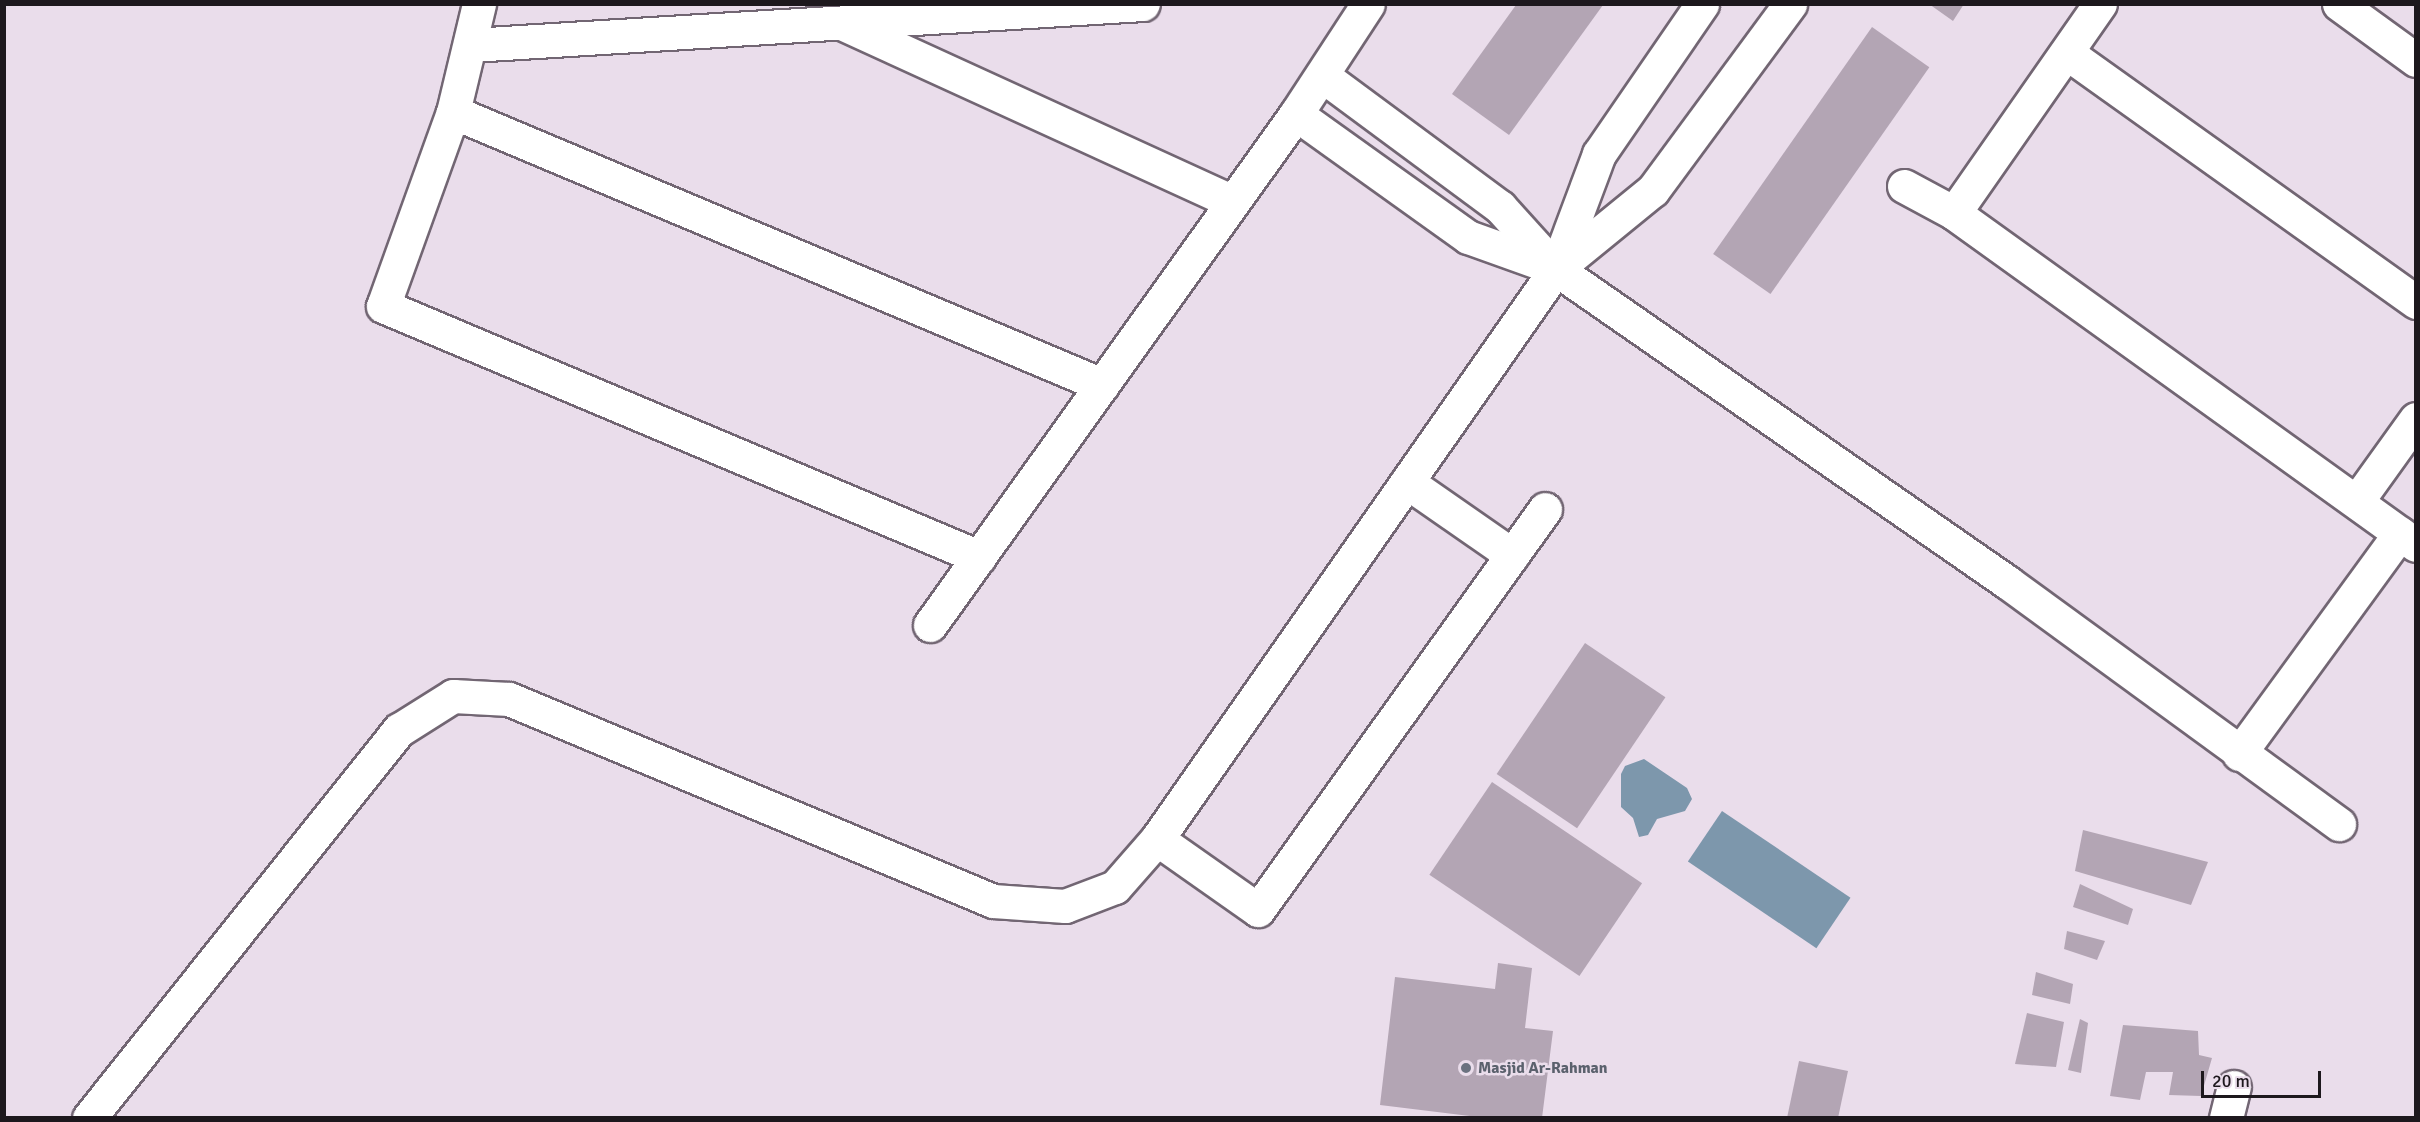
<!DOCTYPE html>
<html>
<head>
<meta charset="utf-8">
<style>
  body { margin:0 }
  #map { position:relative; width:2420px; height:1122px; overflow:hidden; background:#eaddeb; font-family:Signika,sans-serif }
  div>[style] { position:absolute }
  .water>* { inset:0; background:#7d97ac; transform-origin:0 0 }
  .building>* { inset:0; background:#b3a5b4; transform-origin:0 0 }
  .roads { filter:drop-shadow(2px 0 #726673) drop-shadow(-2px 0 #726673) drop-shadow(0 2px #726673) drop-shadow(0 -2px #726673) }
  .minor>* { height:33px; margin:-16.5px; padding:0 16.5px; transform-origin:16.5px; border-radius:16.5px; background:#fff }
  .dots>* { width:16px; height:16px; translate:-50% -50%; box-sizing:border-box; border:3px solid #eaddeb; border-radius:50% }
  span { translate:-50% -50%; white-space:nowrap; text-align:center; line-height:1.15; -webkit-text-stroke:5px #eaddeb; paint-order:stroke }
  .worship-label { font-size:16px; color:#5b616d; font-weight:700 }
  .left { translate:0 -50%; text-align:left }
  .frame { position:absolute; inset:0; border:6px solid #1d181d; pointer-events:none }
  .scale { position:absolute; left:2201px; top:1071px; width:120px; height:27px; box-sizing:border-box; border:3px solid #1d181d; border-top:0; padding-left:8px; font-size:18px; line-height:21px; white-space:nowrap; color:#1d181d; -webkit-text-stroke:4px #eaddeb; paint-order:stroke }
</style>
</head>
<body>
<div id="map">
  <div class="water">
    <i style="clip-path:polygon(1644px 759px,1687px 788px,1692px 799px,1685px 811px,1657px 819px,1648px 835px,1639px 837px,1633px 818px,1621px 807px,1621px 774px,1625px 766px)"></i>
    <i style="left:1722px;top:811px;width:155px;height:61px;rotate:34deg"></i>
  </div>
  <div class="building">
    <i style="clip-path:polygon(1929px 4px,1964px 4px,1953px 21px)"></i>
    <i style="clip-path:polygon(1516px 5px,1603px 5px,1509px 135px,1452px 94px)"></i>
    <i style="left:1872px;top:27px;width:70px;height:277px;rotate:35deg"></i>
    <i style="left:1585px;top:643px;width:97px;height:158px;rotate:34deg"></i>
    <i style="left:1492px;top:782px;width:181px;height:112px;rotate:34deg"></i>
    <i style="clip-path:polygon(2083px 830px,2208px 862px,2191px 905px,2075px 871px)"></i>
    <i style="clip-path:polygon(2080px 884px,2133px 909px,2128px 925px,2073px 907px)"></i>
    <i style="clip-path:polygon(2067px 931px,2105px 941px,2097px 960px,2064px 949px)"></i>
    <i style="clip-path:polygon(1498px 963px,1532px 968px,1525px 1028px,1553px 1031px,1542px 1118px,1486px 1118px,1380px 1105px,1395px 977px,1495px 989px)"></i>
    <i style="clip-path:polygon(2036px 972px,2073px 984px,2070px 1004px,2032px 995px)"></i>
    <i style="clip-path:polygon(2027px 1013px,2064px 1022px,2056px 1067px,2015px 1064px)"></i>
    <i style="clip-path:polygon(2080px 1019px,2088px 1023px,2081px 1073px,2068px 1070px)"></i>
    <i style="clip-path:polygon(2123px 1025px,2198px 1031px,2199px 1055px,2212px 1058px,2201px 1096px,2169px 1095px,2173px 1072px,2146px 1072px,2140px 1100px,2110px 1096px)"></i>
    <i style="clip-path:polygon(1799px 1061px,1848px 1071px,1838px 1118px,1787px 1118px)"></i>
  </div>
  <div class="roads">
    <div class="minor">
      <i style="left:479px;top:4px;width:111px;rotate:103.5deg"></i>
      <i style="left:453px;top:112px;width:206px;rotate:109.8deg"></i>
      <i style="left:383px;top:306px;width:647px;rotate:22.84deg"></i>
      <i style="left:2339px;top:4px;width:95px;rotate:36deg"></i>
      <i style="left:844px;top:24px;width:427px;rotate:24.6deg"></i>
      <i style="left:471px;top:45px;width:673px;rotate:-3.49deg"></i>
      <i style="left:2067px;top:53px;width:429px;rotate:35.5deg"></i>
      <i style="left:1323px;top:76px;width:220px;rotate:36.5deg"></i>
      <i style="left:1500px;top:207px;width:84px;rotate:47.9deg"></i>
      <i style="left:1556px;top:269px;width:549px;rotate:34.76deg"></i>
      <i style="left:2007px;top:582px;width:411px;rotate:36.1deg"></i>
      <i style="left:453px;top:112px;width:704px;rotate:22.81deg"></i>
      <i style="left:1296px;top:114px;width:211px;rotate:35.6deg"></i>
      <i style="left:1468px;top:237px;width:89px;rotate:19.7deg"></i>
      <i style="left:1904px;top:186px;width:57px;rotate:28.4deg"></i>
      <i style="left:1954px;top:213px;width:255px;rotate:-55.1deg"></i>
      <i style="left:1954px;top:213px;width:569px;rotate:35.7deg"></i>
      <i style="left:1556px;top:269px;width:125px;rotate:-39.2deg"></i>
      <i style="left:1653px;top:190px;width:231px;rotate:-53.6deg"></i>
      <i style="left:1407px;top:482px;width:128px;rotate:34.8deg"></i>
      <i style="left:2357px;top:501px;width:101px;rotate:-54.3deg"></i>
      <i style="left:930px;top:625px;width:629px;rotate:-54.39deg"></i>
      <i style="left:1296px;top:114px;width:131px;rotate:-56.8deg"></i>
      <i style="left:2239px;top:754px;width:273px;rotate:-53.9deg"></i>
      <i style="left:1157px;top:839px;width:123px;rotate:35.1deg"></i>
      <i style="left:1258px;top:910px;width:493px;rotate:-54.4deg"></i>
      <i style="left:89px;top:1118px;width:497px;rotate:-51.4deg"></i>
      <i style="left:399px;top:730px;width:64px;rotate:-32.2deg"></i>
      <i style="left:453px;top:696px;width:56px;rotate:3.1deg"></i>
      <i style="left:509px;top:699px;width:524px;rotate:22.65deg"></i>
      <i style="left:993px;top:901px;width:72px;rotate:4deg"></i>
      <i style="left:1065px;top:906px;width:53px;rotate:-20.8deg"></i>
      <i style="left:1115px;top:887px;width:64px;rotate:-48.8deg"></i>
      <i style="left:1157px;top:839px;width:696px;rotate:-55.01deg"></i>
      <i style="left:1556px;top:269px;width:123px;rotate:-69.5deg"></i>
      <i style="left:1599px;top:154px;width:182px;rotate:-55.5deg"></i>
      <i style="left:2226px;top:1118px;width:32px;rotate:-76deg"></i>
    </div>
  </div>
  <div class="dots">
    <i style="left:1466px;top:1068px;background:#6b7280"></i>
  </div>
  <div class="worship-label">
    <span class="left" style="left:1478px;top:1068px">Masjid Ar-Rahman</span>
  </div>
  <div class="frame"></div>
  <div class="scale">20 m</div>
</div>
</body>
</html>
